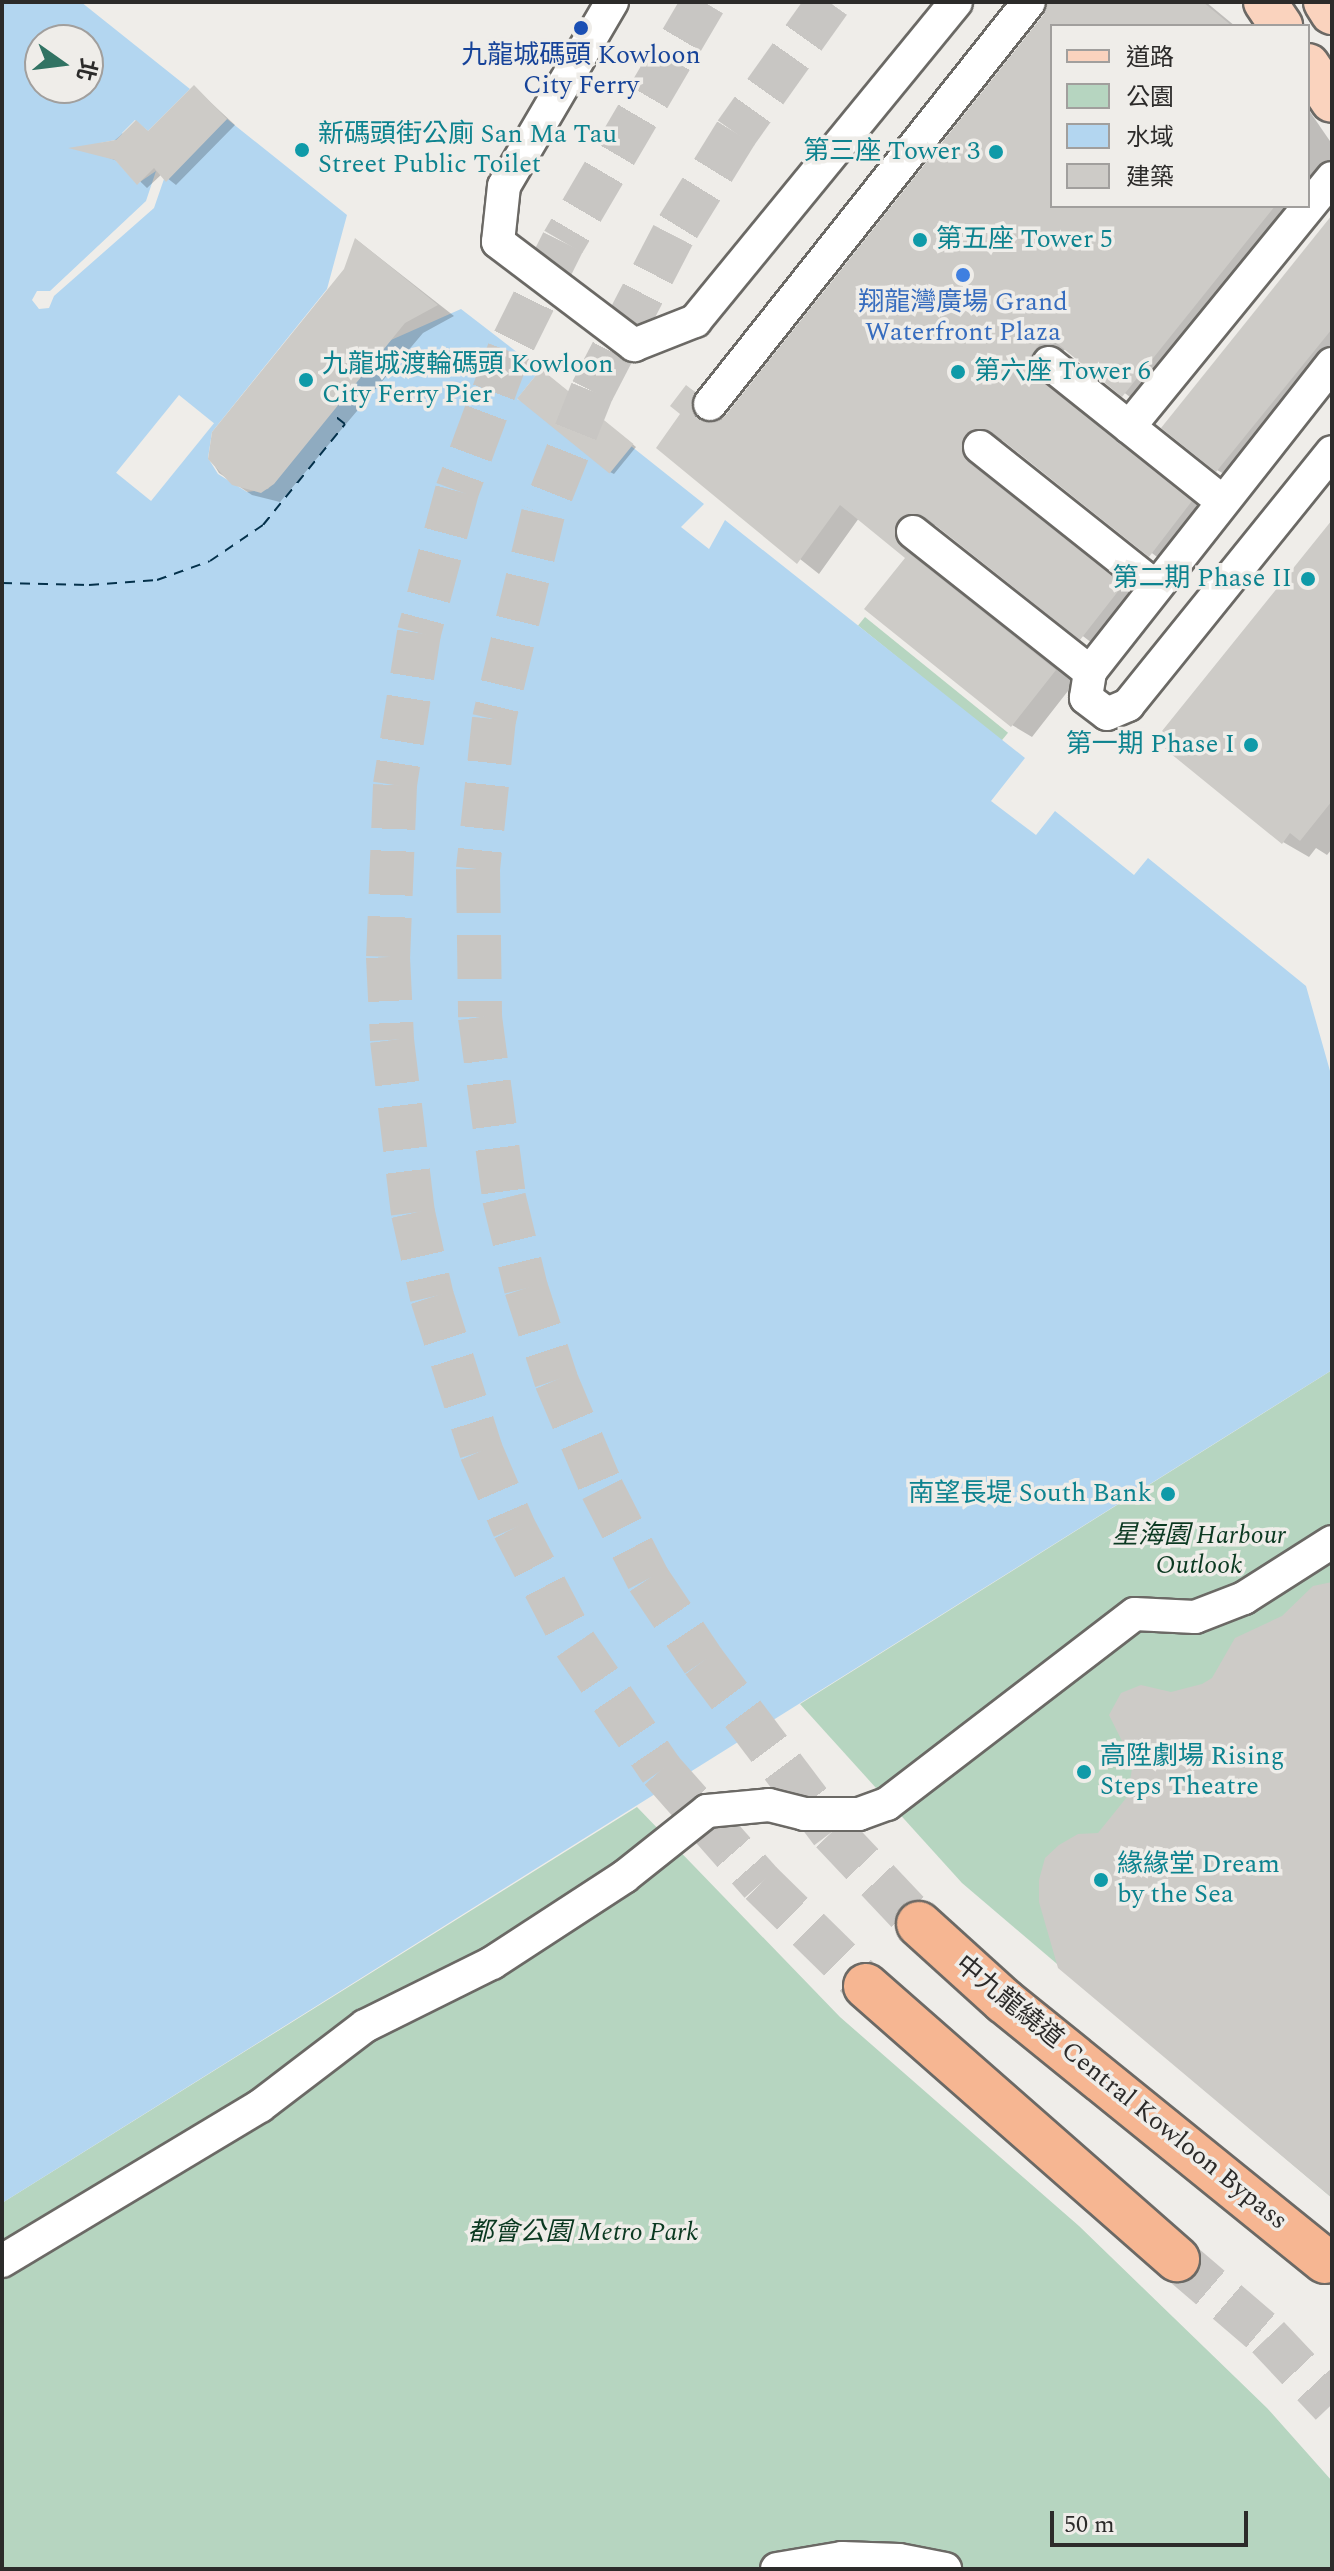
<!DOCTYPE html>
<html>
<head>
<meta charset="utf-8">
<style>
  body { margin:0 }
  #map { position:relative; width:1334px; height:2571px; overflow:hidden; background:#efede9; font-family:Spectral,"Noto Sans TC",serif }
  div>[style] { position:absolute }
  .green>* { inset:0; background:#b6d5c0; transform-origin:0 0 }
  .water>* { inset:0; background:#b3d6f0 }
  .pier>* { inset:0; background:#efede9; transform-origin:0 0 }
  .shadow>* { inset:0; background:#0003 }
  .ferry>* { height:2px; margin-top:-1px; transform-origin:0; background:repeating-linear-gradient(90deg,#04314b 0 10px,transparent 0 18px) }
  .building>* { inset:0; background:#cdcbc7; transform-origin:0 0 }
  .highway-tunnel>* { height:44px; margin-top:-22px; transform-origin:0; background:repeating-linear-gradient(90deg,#c8c6c3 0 44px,transparent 0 66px) }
  .roads { filter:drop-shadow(2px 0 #6b6965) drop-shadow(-2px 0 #6b6965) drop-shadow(0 2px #6b6965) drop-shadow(0 -2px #6b6965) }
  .minor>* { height:32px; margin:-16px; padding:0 16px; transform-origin:16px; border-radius:16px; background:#fff }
  .major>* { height:42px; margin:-21px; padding:0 21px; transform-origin:21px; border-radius:21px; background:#fad3be }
  .highway>* { height:44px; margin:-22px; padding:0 22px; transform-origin:22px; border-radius:22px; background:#f6b692 }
  .dots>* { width:22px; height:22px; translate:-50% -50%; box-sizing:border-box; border:4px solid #efede9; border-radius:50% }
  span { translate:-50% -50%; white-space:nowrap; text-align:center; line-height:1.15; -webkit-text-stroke:7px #efede9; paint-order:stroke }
  .transit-label { font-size:26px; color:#164399 }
  .culture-label { font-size:26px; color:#0d838f }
  .left { translate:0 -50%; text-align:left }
  .right { translate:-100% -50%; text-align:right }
  .shop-label { font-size:26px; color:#366cbe }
  .park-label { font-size:26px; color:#0b3921; font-style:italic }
  .street-label { font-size:26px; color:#2c2b2a }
  .frame { position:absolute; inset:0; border:4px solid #2c2b2a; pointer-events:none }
  .legend { position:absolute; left:1050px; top:24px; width:260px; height:184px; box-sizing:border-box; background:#efede9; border:2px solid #a19f9d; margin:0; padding:10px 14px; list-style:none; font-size:24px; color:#2c2b2a }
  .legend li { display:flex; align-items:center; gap:16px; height:40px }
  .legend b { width:40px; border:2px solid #a19f9d }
  .north { position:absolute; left:24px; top:24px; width:80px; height:80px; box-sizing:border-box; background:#efede9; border:2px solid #a19f9d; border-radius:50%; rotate:104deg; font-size:22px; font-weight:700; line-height:32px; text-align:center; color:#2c2b2a }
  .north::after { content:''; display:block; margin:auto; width:28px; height:36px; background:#317363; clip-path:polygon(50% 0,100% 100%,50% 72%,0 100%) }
  .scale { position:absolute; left:1050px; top:2511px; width:198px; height:36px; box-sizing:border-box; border:4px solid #2c2b2a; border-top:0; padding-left:10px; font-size:24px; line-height:28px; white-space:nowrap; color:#2c2b2a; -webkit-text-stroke:6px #efede9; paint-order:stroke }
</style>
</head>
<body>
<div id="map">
  <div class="green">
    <i style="left:865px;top:617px;width:184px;height:11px;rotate:39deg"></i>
    <i style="clip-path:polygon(1332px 1370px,1332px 2198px,962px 1883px,800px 1704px)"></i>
    <i style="clip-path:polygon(637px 1807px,840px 2017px,1079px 2226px,1267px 2408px,1332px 2481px,1332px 2569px,2px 2569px,2px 2203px)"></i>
  </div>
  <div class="water">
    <i style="clip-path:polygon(evenodd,2px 2px,81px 2px,190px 89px,148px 131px,135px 120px,122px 133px,126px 138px,100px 143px,137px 184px,156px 171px,146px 201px,50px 291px,37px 291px,32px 300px,39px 309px,49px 308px,54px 296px,154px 208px,164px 179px,227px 119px,347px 215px,327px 289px,212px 432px,208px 458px,218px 474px,247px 492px,268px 489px,391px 340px,461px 309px,540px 370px,517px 399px,631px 446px,704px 504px,681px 527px,709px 549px,725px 520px,1025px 758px,991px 801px,1036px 835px,1055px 811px,1134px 875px,1148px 858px,1306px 986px,1332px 1078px,1332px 1370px,2px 2203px,2px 2px,40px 40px,88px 40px,88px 88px,40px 88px,40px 40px)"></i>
  </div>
  <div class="pier">
    <i style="left:179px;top:395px;width:45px;height:100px;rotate:39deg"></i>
  </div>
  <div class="shadow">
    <i style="clip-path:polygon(1048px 2px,1206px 2px,1235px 26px,1052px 26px,1052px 206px,1304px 206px,1143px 407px,1066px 348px,1041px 379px,1211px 514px,1170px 567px,1007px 441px,995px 439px,982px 466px,1142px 598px,1101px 650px,940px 526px,928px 524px,915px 551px,921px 561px,1075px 682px,1032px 737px,1012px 725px,908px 558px,859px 518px,819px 574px,659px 448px,683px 414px,687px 387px,707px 399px,714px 423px,726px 417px,1046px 15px)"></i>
    <i style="clip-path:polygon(194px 87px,235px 125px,176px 185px,162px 174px,147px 188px,120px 162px,99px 154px,136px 122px,149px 132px)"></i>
    <i style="clip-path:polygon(1308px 109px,1332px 144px,1332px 171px,1308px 201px)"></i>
    <i style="clip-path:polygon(1332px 218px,1332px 344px,1226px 475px,1217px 470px)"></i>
    <i style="clip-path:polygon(357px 240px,454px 316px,423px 333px,280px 502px,252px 495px,219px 473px,210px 458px,345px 270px)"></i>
    <i style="clip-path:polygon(545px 373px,636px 447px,614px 474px,610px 472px)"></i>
    <i style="clip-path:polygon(1332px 523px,1332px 849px,1327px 855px,1316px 848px,1309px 857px,1283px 842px)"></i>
  </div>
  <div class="ferry">
    <i style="left:2px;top:583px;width:87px;rotate:1.3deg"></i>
    <i style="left:89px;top:585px;width:68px;rotate:-4.2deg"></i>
    <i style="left:157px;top:580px;width:56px;rotate:-19.7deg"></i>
    <i style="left:210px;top:561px;width:64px;rotate:-34.2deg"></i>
    <i style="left:263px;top:525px;width:130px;rotate:-50.9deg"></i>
    <i style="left:345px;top:424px;width:16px;rotate:-142deg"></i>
  </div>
  <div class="building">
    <i style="clip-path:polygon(1048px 2px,1203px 2px,1232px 26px,1052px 26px,1052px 206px,1275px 206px,1122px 397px,1047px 335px,1022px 366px,1192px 501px,1149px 557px,992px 432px,974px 429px,965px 436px,962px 453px,968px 462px,1123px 585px,1080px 640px,925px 517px,907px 514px,898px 521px,895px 538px,901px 547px,1056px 670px,1011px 727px,864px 609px,905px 558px,840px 505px,797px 564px,656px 448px,680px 414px,670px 406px,686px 385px,695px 392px,691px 402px,698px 418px,708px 423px,725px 416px,1044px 14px)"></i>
    <i style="clip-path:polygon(194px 85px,227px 119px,166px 182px,154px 168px,137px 185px,115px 160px,68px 148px,116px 140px,136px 120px,148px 131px)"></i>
    <i style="clip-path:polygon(1332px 215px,1332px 329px,1216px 472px,1161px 428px)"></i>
    <i style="clip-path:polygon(355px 238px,438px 305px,405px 323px,274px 484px,261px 493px,232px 485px,208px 459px,212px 432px,344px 269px)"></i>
    <i style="left:541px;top:369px;width:119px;height:38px;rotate:39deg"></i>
    <i style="clip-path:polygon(1332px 520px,1332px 801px,1300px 841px,1290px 833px,1282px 844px,1165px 749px,1173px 740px,1162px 731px)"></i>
    <i style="clip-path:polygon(1332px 1582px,1332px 2198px,1058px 1968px,1039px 1902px,1039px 1880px,1045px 1858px,1059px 1845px,1078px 1834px,1098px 1833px,1127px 1797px,1133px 1763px,1109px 1715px,1121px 1693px,1141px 1685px,1171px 1692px,1202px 1684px,1212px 1678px,1235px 1638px,1282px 1616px,1313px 1586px)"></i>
  </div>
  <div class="highway-tunnel">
    <i style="left:704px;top:2px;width:278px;rotate:120.4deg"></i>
    <i style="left:563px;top:242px;width:122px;rotate:116.4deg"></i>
    <i style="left:509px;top:351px;width:149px;rotate:110.4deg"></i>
    <i style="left:457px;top:491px;width:147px;rotate:105deg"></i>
    <i style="left:419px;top:633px;width:154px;rotate:99deg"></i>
    <i style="left:395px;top:785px;width:172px;rotate:92.3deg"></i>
    <i style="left:388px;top:957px;width:83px;rotate:87.2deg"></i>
    <i style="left:392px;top:1040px;width:174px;rotate:83.1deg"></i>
    <i style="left:413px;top:1213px;width:86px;rotate:77.3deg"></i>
    <i style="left:432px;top:1297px;width:162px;rotate:72.3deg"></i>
    <i style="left:481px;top:1451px;width:84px;rotate:66.8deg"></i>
    <i style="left:514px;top:1528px;width:131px;rotate:62.3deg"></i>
    <i style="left:575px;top:1644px;width:153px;rotate:55.7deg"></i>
    <i style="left:661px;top:1770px;width:151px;rotate:48.5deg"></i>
    <i style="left:761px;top:1883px;width:147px;rotate:44.4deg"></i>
    <i style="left:829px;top:2px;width:161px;rotate:125.4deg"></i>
    <i style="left:736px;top:133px;width:120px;rotate:121.7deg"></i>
    <i style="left:673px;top:235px;width:176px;rotate:117.4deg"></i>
    <i style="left:592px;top:391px;width:132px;rotate:111.7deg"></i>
    <i style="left:543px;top:514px;width:211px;rotate:103.4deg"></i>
    <i style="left:494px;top:719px;width:151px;rotate:96.1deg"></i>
    <i style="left:478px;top:869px;width:148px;rotate:89.2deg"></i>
    <i style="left:480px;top:1017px;width:183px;rotate:82.4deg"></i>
    <i style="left:504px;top:1198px;width:93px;rotate:76.3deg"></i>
    <i style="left:526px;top:1288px;width:97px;rotate:71.9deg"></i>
    <i style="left:556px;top:1380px;width:118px;rotate:67.1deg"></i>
    <i style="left:602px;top:1489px;width:101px;rotate:62.9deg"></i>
    <i style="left:648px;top:1579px;width:99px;rotate:56.1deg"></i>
    <i style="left:703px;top:1661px;width:214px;rotate:53deg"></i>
    <i style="left:832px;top:1832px;width:127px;rotate:46.6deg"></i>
    <i style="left:1177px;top:2259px;width:120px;rotate:40.6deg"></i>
    <i style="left:1268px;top:2337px;width:93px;rotate:46.7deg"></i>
  </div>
  <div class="roads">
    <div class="minor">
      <i style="left:612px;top:2px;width:213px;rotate:120.4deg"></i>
      <i style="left:504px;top:186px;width:56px;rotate:96.1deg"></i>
      <i style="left:498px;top:242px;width:171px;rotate:37.1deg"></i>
      <i style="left:634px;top:345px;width:66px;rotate:-21.5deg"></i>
      <i style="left:695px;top:321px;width:412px;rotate:-50.7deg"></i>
      <i style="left:1049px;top:363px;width:221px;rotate:38.6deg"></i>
      <i style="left:1332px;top:364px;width:392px;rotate:128.2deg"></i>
      <i style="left:1090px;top:672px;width:26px;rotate:99deg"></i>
      <i style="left:1086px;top:698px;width:26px;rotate:37deg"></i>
      <i style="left:1107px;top:714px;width:23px;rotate:-23deg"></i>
      <i style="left:1128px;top:705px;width:325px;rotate:-51.1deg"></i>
      <i style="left:710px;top:404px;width:513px;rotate:-51.57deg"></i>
      <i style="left:1129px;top:427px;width:321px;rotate:-50.8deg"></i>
      <i style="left:980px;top:447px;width:223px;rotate:38.5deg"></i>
      <i style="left:913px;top:532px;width:226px;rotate:38.3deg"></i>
      <i style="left:2px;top:2261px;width:301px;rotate:-31deg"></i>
      <i style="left:260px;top:2106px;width:132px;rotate:-37.3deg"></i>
      <i style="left:365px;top:2026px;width:142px;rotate:-26.4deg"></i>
      <i style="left:492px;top:1963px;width:158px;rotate:-33.1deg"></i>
      <i style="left:624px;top:1877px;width:106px;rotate:-38.5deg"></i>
      <i style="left:707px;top:1811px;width:62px;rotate:-5.5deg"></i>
      <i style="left:769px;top:1805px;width:36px;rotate:14deg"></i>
      <i style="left:804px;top:1814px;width:55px"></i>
      <i style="left:859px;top:1814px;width:30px;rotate:-20deg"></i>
      <i style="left:887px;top:1804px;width:312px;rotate:-37.5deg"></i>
      <i style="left:1135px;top:1614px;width:60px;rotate:2.9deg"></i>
      <i style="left:1195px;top:1617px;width:53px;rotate:-21.2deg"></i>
      <i style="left:1244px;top:1598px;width:104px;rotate:-32.5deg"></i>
      <i style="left:777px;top:2569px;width:66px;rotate:-9.6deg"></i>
      <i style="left:842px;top:2558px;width:57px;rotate:2deg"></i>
      <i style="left:899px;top:2560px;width:47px;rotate:11.1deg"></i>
    </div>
    <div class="major">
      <i style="left:1265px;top:2px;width:29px;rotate:56deg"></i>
      <i style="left:1325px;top:2px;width:13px;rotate:58deg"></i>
      <i style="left:1308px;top:65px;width:43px;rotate:56.3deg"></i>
    </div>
    <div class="highway">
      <i style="left:919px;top:1924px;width:115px;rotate:42.2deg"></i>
      <i style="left:1004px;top:2001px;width:413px;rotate:39deg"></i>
      <i style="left:866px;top:1986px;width:414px;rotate:41.3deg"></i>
    </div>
  </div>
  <div class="dots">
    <i style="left:581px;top:28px;background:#1a4fb4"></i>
    <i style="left:302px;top:150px;background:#0f9aa8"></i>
    <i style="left:996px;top:152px;background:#0f9aa8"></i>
    <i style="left:920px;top:240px;background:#0f9aa8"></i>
    <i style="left:963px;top:275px;background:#3f7fe0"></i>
    <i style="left:958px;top:372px;background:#0f9aa8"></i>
    <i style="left:306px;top:380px;background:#0f9aa8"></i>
    <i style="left:1308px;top:579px;background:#0f9aa8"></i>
    <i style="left:1251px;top:745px;background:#0f9aa8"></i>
    <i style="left:1168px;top:1494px;background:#0f9aa8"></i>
    <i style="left:1084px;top:1772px;background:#0f9aa8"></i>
    <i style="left:1101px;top:1880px;background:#0f9aa8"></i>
  </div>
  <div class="transit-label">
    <span style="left:581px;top:71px">九龍城碼頭 Kowloon<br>City Ferry</span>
  </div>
  <div class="culture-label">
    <span class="left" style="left:318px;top:150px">新碼頭街公廁 San Ma Tau<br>Street Public Toilet</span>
    <span class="right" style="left:980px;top:152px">第三座 Tower 3</span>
    <span class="left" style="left:936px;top:240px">第五座 Tower 5</span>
    <span class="left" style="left:322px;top:380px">九龍城渡輪碼頭 Kowloon<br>City Ferry Pier</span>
    <span class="left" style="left:974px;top:372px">第六座 Tower 6</span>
    <span class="right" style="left:1292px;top:579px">第二期 Phase II</span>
    <span class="right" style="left:1235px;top:745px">第一期 Phase I</span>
    <span class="right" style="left:1152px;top:1494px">南望長堤 South Bank</span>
    <span class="left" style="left:1100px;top:1772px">高陞劇場 Rising<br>Steps Theatre</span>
    <span class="left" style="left:1117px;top:1880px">緣緣堂 Dream<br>by the Sea</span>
  </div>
  <div class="shop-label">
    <span style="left:963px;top:318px">翔龍灣廣場 Grand<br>Waterfront Plaza</span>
  </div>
  <div class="park-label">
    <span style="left:1199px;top:1551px">星海園 Harbour<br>Outlook</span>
    <span style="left:583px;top:2233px">都會公園 Metro Park</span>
  </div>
  <div class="street-label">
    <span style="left:1121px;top:2093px;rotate:39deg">中九龍繞道 Central Kowloon Bypass</span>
  </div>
  <div class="frame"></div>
  <ul class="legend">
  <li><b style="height:10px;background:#fad3be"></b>道路</li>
  <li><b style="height:22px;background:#b6d5c0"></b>公園</li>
  <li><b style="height:22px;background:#b3d6f0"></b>水域</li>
  <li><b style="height:22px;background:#cdcbc7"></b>建築</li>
  </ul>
  <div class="north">北</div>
  <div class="scale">50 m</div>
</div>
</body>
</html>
